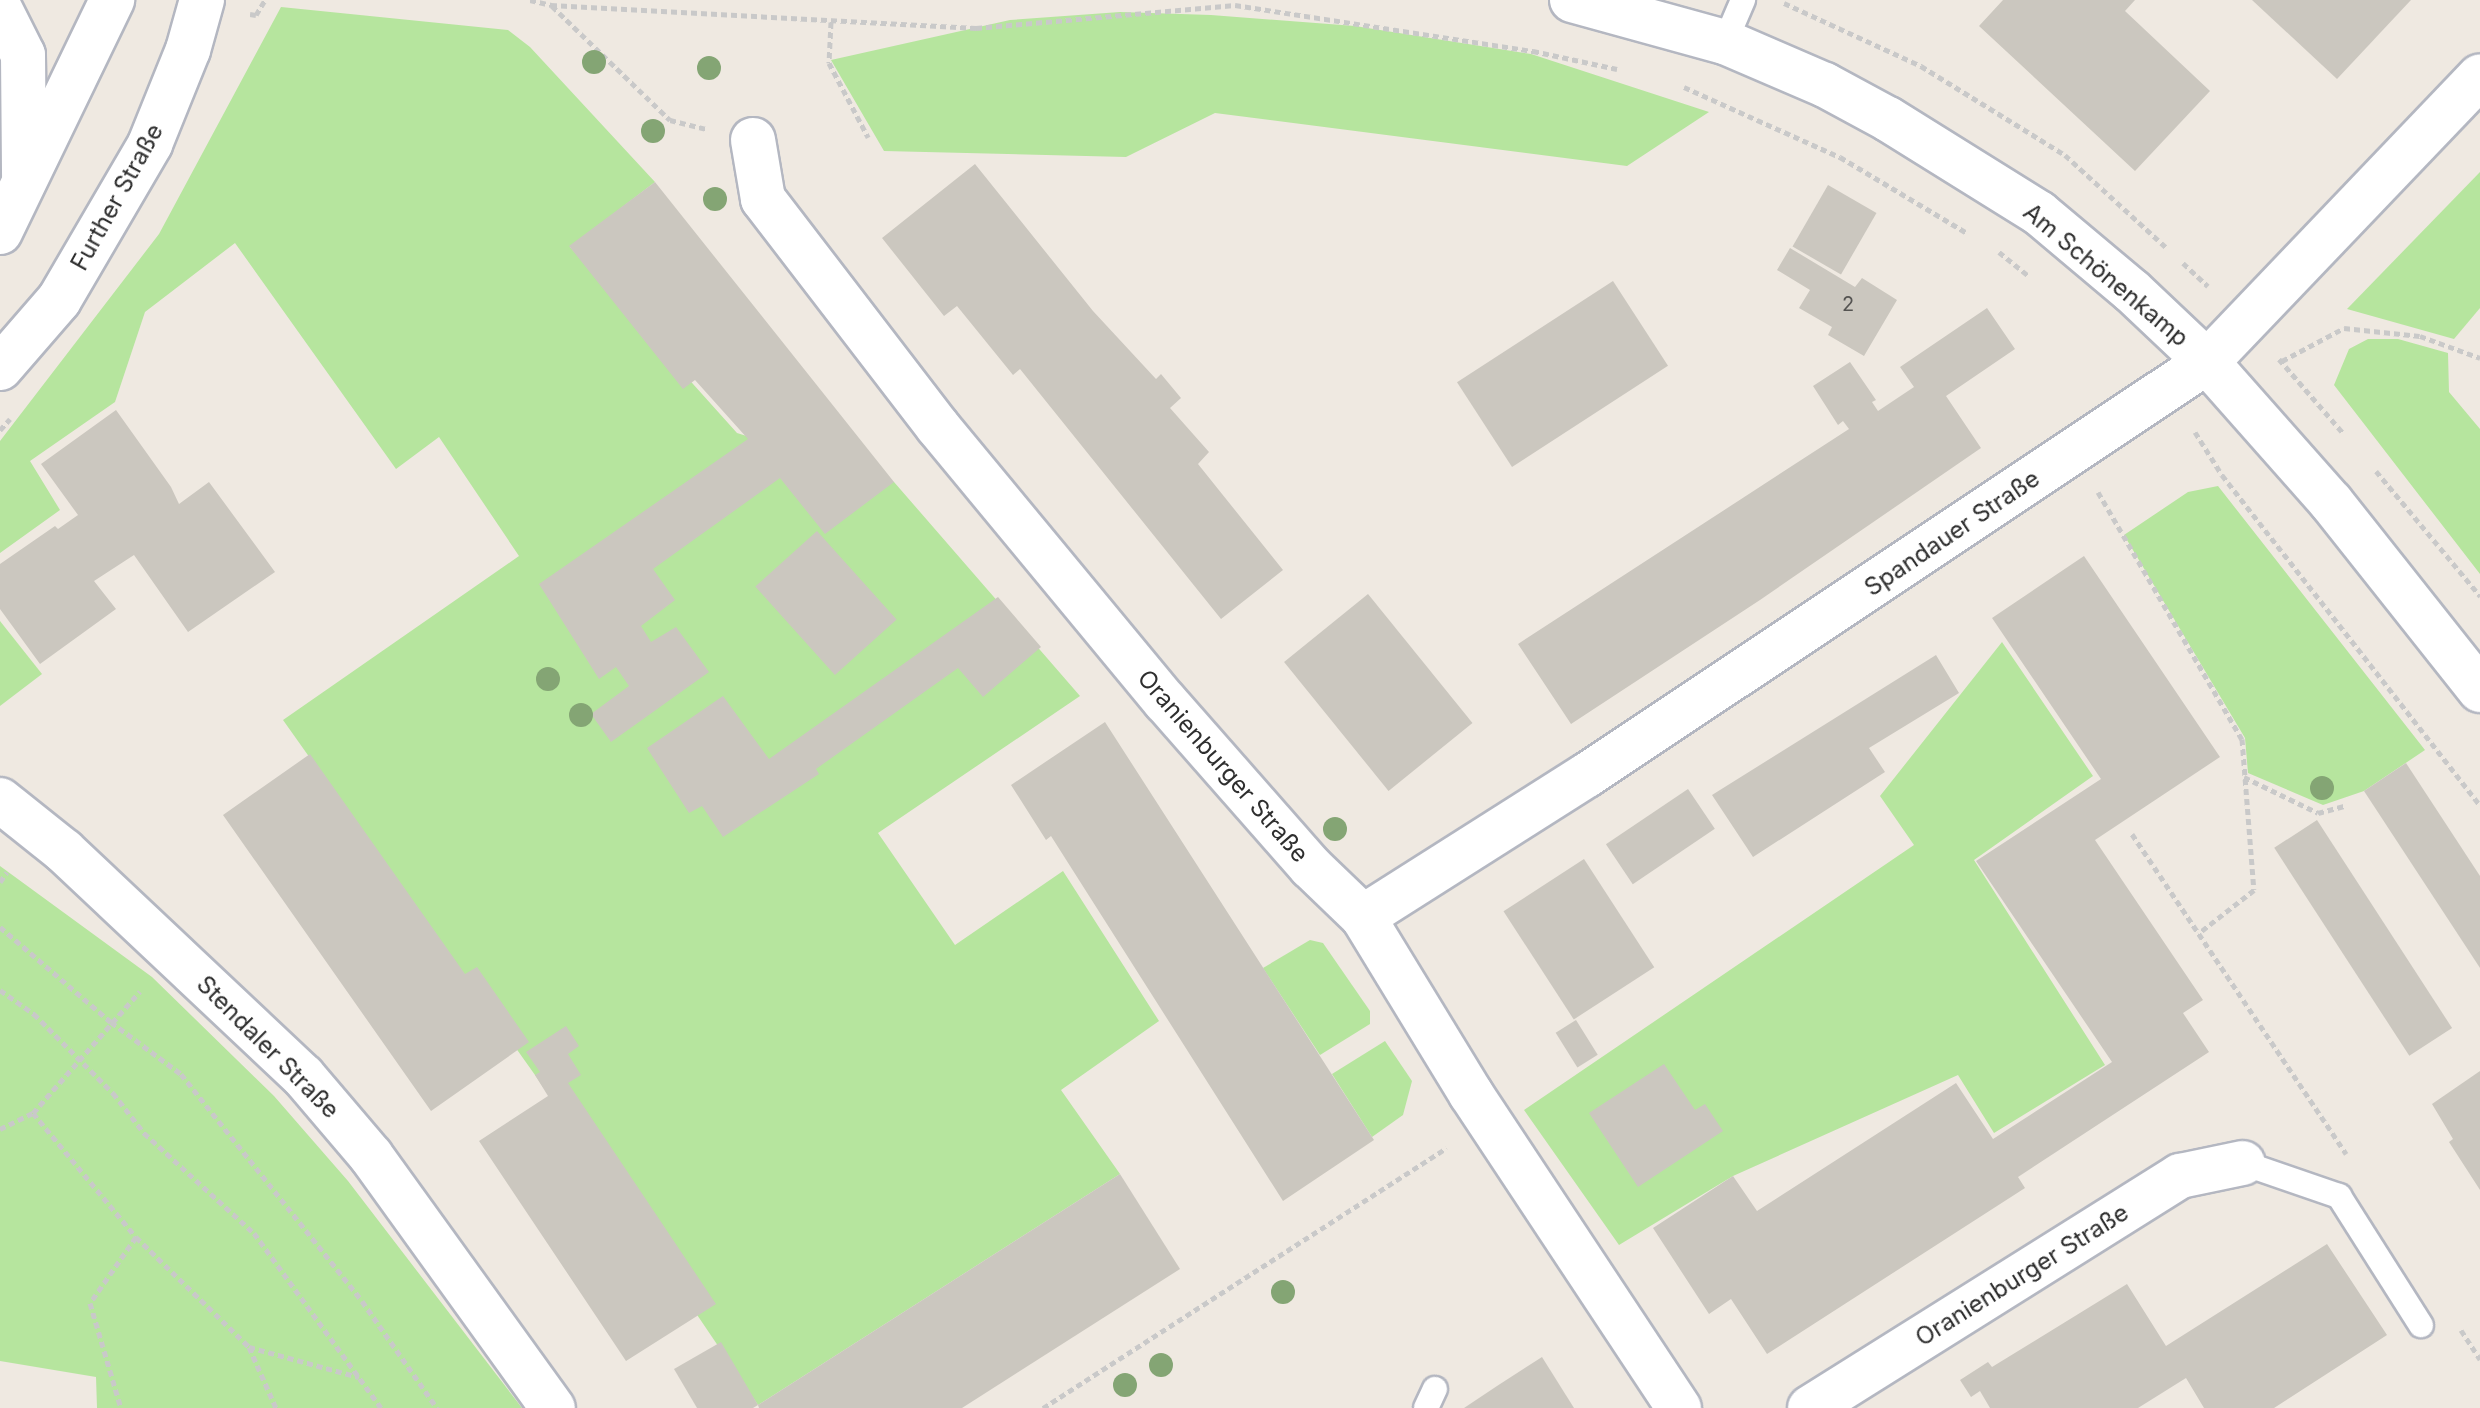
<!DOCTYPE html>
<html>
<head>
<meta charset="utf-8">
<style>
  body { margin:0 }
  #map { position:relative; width:2480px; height:1408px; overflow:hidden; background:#efe9e1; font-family:Inter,sans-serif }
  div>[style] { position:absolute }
  .green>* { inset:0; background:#b6e59e }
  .building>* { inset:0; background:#cbc7bf; transform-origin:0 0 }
  .path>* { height:5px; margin-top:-2.5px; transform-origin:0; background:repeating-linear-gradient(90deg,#c9c9c9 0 6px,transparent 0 10px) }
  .roads { filter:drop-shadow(2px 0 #b4b7c1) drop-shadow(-2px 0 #b4b7c1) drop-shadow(0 2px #b4b7c1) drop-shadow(0 -2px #b4b7c1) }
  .service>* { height:24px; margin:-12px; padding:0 12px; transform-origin:12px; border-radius:12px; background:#fff }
  .minor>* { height:44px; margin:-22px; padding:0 22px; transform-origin:22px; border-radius:22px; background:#fff }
  .tertiary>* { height:44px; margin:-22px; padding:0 22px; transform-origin:22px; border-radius:22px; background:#fff }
  .secondary>* { height:44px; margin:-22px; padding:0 22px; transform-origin:22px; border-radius:22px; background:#fff }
  .trees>* { width:24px; height:24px; margin:-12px; border-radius:50%; background:#84a574 }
  span { translate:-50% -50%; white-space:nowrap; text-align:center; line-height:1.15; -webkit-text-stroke:6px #fff; paint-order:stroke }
  .number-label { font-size:20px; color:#555452 }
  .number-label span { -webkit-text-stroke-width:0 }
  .street-label { font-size:24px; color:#2e2e2e }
</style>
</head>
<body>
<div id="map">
  <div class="green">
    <i style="clip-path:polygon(281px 7px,508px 30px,530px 47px,655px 182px,570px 247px,737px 433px,894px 482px,1080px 696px,878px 833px,955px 945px,1063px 871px,1159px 1021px,1061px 1090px,1120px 1174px,758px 1405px,535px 1075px,283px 720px,519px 556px,439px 437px,396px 469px,235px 243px,145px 312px,115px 402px,30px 461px,60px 510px,0 553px,0 441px,159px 234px)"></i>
    <i style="clip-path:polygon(1120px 12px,1211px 15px,1355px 26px,1531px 54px,1709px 112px,1627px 166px,1215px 113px,1126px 157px,884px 151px,831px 60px,1010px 20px)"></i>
    <i style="clip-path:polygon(2480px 172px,2480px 308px,2454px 339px,2347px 309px)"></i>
    <i style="clip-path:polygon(2368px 339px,2398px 339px,2448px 353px,2449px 392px,2480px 429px,2480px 574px,2334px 385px,2349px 349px)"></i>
    <i style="clip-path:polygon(2218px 486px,2425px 750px,2364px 791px,2323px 805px,2248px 773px,2245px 738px,2124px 535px,2188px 492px)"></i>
    <i style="clip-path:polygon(0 621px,42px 674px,0 706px)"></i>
    <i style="clip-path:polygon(2002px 642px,2093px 776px,1974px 860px,2105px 1065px,1994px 1133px,1958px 1075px,1733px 1176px,1619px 1245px,1524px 1110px,1914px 845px,1880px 796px)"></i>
    <i style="clip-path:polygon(0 866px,152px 977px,274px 1096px,348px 1181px,522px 1408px,97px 1408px,96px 1377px,0 1361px)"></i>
    <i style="clip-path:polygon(1310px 940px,1323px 943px,1370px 1011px,1370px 1024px,1320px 1055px,1263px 968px)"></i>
    <i style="clip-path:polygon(1385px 1041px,1412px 1081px,1403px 1115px,1372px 1137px,1332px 1074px)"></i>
  </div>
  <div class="building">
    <i style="clip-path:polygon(2003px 0,2135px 0,2125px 11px,2210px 91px,2135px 171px,1979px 26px)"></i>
    <i style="clip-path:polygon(2252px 0,2411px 0,2337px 79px)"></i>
    <i style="clip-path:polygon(975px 164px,1093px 311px,1156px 379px,1161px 374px,1181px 398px,1170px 408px,1209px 452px,1198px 464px,1283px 570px,1221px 619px,1020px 369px,1013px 375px,957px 306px,944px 316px,882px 238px)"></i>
    <i style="clip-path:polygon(655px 182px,894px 482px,825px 534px,780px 478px,653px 569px,675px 600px,641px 626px,651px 642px,676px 627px,709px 672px,611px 742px,591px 714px,629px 686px,616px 667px,599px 679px,539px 584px,748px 439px,695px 380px,683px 389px,569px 246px)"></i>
    <i style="left:1828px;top:185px;width:56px;height:71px;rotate:30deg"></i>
    <i style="clip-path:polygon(1790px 248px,1855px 287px,1862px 278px,1897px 300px,1864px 356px,1828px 335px,1832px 327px,1799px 308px,1810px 290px,1777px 270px)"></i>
    <i style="left:1613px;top:281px;width:101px;height:186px;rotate:57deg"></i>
    <i style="clip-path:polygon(1987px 308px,2015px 349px,1946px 396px,1981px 448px,1760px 600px,1571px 724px,1518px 644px,1849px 429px,1843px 421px,1838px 425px,1813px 386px,1850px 362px,1876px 400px,1872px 402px,1878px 411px,1914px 387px,1900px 367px)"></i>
    <i style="clip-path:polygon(116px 410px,171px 487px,179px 504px,209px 482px,275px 572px,188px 632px,134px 555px,94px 581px,116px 609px,40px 664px,0 609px,0 564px,55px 526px,58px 529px,78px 515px,41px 464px)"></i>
    <i style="left:817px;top:531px;width:119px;height:83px;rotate:48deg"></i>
    <i style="clip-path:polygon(2084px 556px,2220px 757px,2095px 840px,2203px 1000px,2183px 1013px,2209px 1052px,2018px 1177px,2025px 1188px,1767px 1354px,1731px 1299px,1709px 1314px,1653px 1228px,1733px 1176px,1757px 1211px,1956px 1083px,1993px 1139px,2112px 1062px,1976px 861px,2101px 779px,1992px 618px)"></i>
    <i style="left:1368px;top:594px;width:166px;height:108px;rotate:51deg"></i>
    <i style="clip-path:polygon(998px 597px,1041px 647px,983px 697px,958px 668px,816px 769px,819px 774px,723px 837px,702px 806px,689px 813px,647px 748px,723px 696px,769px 759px)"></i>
    <i style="clip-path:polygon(1936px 655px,1959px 693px,1869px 748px,1885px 772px,1753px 857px,1712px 795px)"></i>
    <i style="clip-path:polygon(1105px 722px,1374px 1140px,1283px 1201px,1051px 836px,1046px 840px,1011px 785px)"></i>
    <i style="clip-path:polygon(310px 754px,465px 974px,477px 967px,529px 1042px,431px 1111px,223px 815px)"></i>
    <i style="clip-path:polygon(2406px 763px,2480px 876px,2480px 968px,2364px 791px)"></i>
    <i style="left:1688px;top:789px;width:48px;height:99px;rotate:56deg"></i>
    <i style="left:2317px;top:820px;width:248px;height:51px;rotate:57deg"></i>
    <i style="left:1584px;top:859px;width:129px;height:96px;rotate:57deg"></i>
    <i style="left:1576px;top:1020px;width:41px;height:24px;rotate:58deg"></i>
    <i style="clip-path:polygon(566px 1026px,579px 1046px,568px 1054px,581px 1075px,568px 1083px,716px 1304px,626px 1361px,479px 1141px,548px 1096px,535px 1075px,540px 1072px,526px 1052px)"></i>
    <i style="clip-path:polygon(1664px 1064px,1695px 1110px,1705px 1104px,1723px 1131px,1638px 1187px,1589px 1113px)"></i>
    <i style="clip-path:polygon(2480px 1071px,2480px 1190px,2449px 1142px,2453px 1139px,2432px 1104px)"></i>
    <i style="clip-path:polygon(1120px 1174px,1180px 1269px,962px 1408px,759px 1408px,758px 1405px)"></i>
    <i style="clip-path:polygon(2327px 1244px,2387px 1335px,2274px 1408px,2204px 1408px,2186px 1378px,2138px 1408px,1990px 1408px,1980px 1391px,1971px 1397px,1960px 1380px,1988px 1362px,1992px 1367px,2127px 1284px,2166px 1346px)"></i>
    <i style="clip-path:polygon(721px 1342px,758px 1405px,753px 1408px,697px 1408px,674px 1369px)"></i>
    <i style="clip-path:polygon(1542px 1357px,1574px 1408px,1464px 1408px,1497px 1386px)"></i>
  </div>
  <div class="path">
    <i style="left:530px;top:0;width:22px;rotate:13deg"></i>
    <i style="left:551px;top:5px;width:426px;rotate:3.1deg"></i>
    <i style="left:976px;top:28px;width:260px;rotate:-5.1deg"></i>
    <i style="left:1235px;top:5px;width:302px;rotate:8.8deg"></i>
    <i style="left:1533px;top:51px;width:86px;rotate:12.1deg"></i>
    <i style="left:1784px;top:3px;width:151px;rotate:24.7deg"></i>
    <i style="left:1921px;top:66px;width:169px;rotate:31.7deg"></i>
    <i style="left:2065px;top:155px;width:138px;rotate:42.4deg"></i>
    <i style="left:552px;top:6px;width:164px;rotate:44deg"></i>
    <i style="left:670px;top:120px;width:38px;rotate:14deg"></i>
    <i style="left:250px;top:14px;width:6px;rotate:9deg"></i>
    <i style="left:256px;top:15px;width:17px;rotate:-59deg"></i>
    <i style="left:831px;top:22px;width:41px;rotate:92.8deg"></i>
    <i style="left:829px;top:63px;width:84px;rotate:62.2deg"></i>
    <i style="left:1684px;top:87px;width:171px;rotate:24.2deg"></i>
    <i style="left:1840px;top:157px;width:148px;rotate:30.9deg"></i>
    <i style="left:1999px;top:252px;width:38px;rotate:39deg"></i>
    <i style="left:2183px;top:263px;width:34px;rotate:43deg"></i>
    <i style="left:2279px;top:359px;width:98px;rotate:49.1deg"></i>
    <i style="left:2282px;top:361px;width:70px;rotate:-28deg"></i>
    <i style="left:2344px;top:328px;width:76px;rotate:6deg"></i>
    <i style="left:2420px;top:336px;width:64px;rotate:20.1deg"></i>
    <i style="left:0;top:430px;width:15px;rotate:-48deg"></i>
    <i style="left:2195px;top:432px;width:51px;rotate:57.9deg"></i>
    <i style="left:2222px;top:475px;width:419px;rotate:52deg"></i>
    <i style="left:2376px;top:471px;width:163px;rotate:50.2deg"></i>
    <i style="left:2098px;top:492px;width:286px;rotate:59.8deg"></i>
    <i style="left:2242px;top:739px;width:151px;rotate:85.5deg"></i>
    <i style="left:2254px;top:890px;width:70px;rotate:142deg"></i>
    <i style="left:2244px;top:777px;width:82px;rotate:25.9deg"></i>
    <i style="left:2318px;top:813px;width:27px;rotate:-15deg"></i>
    <i style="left:2132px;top:834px;width:385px;rotate:56.2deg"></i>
    <i style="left:0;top:882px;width:12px;rotate:-55deg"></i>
    <i style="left:0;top:927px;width:146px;rotate:40.6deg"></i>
    <i style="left:111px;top:1022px;width:87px;rotate:36.6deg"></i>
    <i style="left:181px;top:1074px;width:290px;rotate:51.4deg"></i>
    <i style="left:362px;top:1301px;width:131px;rotate:55deg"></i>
    <i style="left:0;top:990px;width:42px;rotate:35.2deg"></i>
    <i style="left:34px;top:1014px;width:112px;rotate:45deg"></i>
    <i style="left:113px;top:1093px;width:51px;rotate:52.2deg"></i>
    <i style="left:144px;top:1133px;width:149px;rotate:42.3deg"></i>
    <i style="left:254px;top:1233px;width:216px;rotate:54deg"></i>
    <i style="left:33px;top:1113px;width:161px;rotate:50.3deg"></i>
    <i style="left:136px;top:1237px;width:80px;rotate:124.9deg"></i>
    <i style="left:90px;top:1303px;width:109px;rotate:73.6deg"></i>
    <i style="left:0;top:1129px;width:37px;rotate:-26deg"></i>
    <i style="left:33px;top:1113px;width:162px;rotate:-48.7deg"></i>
    <i style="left:136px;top:1237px;width:158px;rotate:44.2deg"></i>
    <i style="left:249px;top:1347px;width:114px;rotate:15.3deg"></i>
    <i style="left:2461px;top:1330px;width:35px;rotate:57deg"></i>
    <i style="left:249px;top:1347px;width:67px;rotate:66.1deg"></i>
    <i style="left:1043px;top:1408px;width:480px;rotate:-32.8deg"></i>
  </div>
  <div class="roads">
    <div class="service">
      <i style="left:1725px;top:42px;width:46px;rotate:-66.8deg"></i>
      <i style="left:2243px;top:1163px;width:102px;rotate:19deg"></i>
      <i style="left:2339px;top:1196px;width:153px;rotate:57.6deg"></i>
      <i style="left:1426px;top:1408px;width:21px;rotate:-65deg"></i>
    </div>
    <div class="minor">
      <i style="left:753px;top:140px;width:60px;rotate:80.4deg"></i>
      <i style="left:763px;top:199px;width:287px;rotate:52.5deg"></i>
      <i style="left:938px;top:427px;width:356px;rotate:50.4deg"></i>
      <i style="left:1165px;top:701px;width:221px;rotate:48.7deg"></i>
      <i style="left:1311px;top:867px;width:72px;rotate:43.9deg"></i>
      <i style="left:1363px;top:917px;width:207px;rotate:58.6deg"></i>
      <i style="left:1471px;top:1094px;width:377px;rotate:56.5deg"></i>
      <i style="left:0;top:800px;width:82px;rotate:38.6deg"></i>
      <i style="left:64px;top:851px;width:328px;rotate:43.3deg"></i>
      <i style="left:303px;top:1076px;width:105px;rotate:49.6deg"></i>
      <i style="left:371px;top:1156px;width:311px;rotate:54.2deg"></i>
      <i style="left:1363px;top:917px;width:265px;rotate:-32.4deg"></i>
      <i style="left:1587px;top:775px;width:745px;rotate:-33.67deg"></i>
      <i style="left:2207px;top:362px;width:395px;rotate:-46.3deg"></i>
      <i style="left:1810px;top:1408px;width:437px;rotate:-32.1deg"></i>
      <i style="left:2180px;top:1176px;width:64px;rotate:-11.7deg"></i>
    </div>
    <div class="tertiary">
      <i style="left:0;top:9px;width:51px;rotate:63.4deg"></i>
      <i style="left:23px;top:55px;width:121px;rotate:89.5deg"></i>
      <i style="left:0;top:232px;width:258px;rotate:-64.2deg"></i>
      <i style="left:0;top:368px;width:90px;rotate:-49.1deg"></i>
      <i style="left:59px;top:300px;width:181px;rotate:-59.7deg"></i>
      <i style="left:150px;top:144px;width:101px;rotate:-68deg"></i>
      <i style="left:188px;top:50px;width:52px;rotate:-74.4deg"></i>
    </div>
    <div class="secondary">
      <i style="left:1572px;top:0;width:159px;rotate:15.4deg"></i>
      <i style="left:1725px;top:42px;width:109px;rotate:23.3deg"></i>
      <i style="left:1825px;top:85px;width:72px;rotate:28.4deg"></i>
      <i style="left:1888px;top:119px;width:178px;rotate:31.9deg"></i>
      <i style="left:2039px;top:213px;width:121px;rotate:40deg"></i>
      <i style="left:2132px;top:291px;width:103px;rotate:43.4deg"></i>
      <i style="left:2207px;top:362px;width:187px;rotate:48.5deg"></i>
      <i style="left:2331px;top:502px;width:240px;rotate:51.6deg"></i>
    </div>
  </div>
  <div class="trees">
    <i style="left:594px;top:62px"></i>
    <i style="left:709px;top:68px"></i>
    <i style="left:653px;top:131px"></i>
    <i style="left:715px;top:199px"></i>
    <i style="left:548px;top:679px"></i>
    <i style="left:581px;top:715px"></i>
    <i style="left:2322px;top:788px"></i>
    <i style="left:1335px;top:829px"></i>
    <i style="left:1283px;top:1292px"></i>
    <i style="left:1161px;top:1365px"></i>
    <i style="left:1125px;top:1385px"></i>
  </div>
  <div class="number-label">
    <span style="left:1848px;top:304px">2</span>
  </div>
  <div class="street-label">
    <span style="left:117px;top:197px;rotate:-61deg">Further Straße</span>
    <span style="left:2106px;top:275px;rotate:40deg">Am Schönenkamp</span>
    <span style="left:1952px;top:533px;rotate:-34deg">Spandauer Straße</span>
    <span style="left:1223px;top:766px;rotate:49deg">Oranienburger Straße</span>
    <span style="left:268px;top:1047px;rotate:45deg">Stendaler Straße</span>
    <span style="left:2022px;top:1275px;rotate:-32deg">Oranienburger Straße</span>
  </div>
</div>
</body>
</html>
